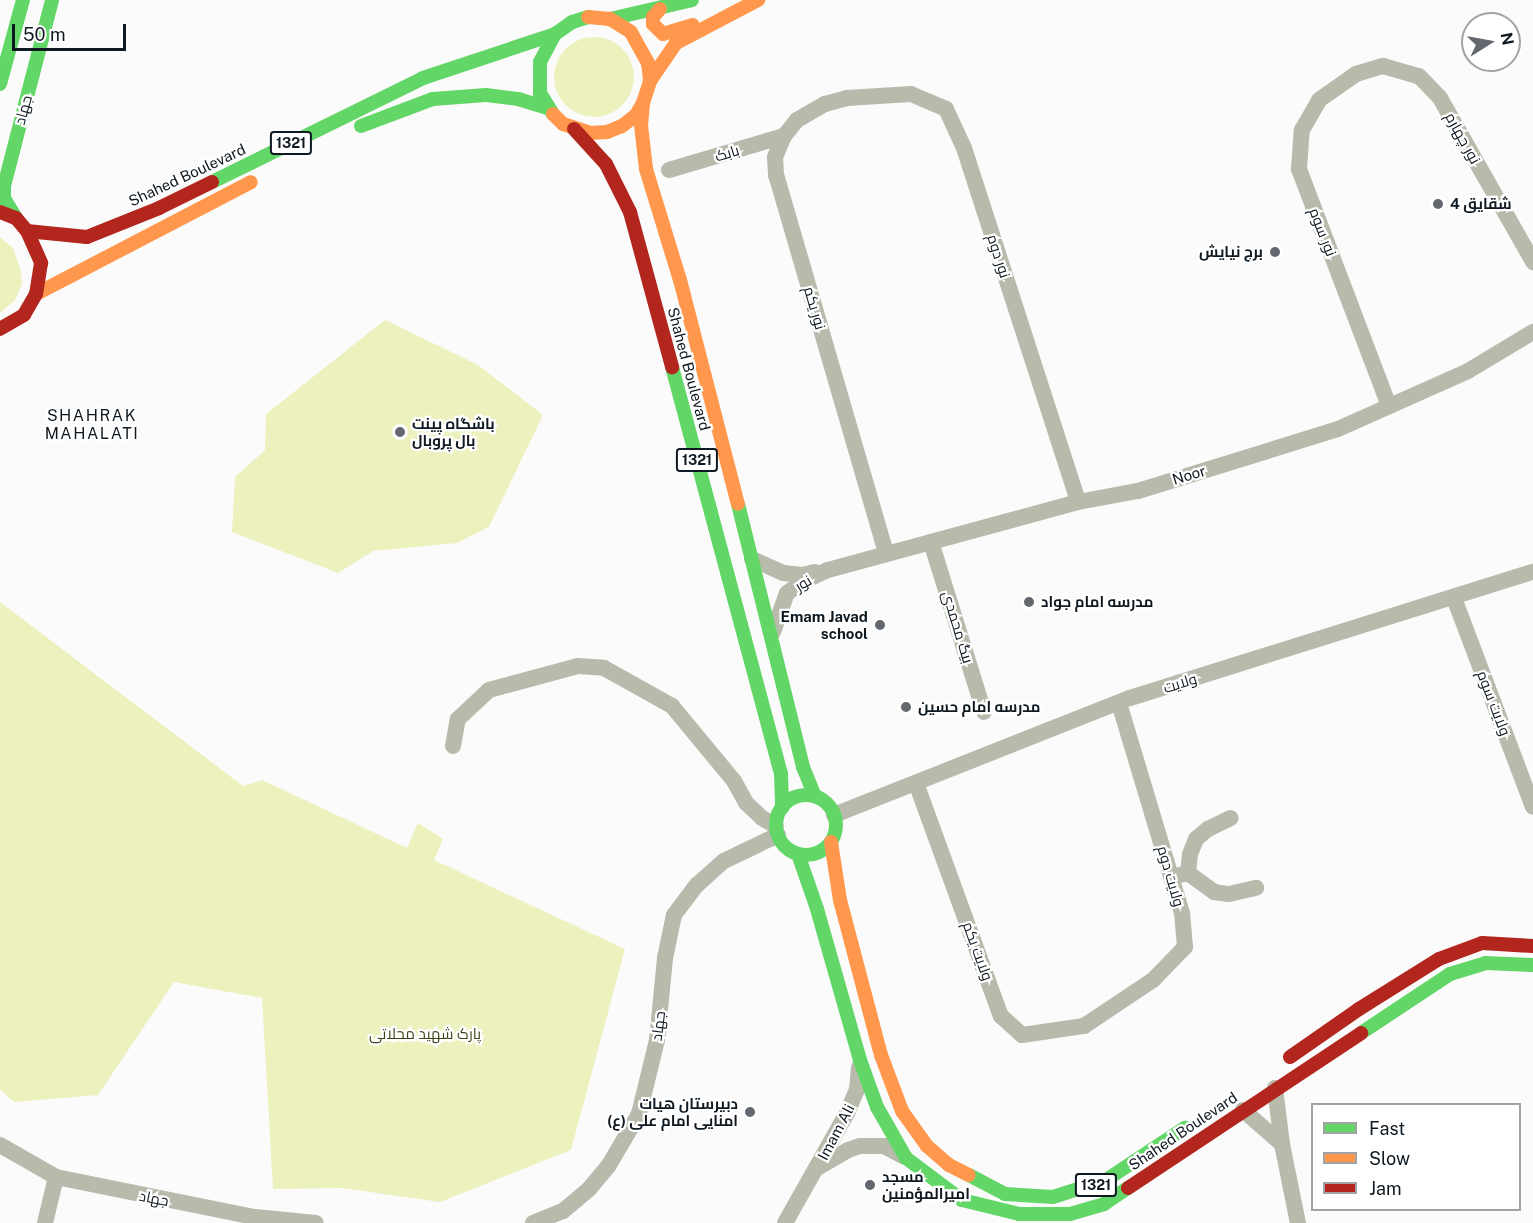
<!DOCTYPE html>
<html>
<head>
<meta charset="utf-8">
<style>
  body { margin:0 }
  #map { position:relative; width:1533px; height:1223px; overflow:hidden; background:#fbfbfb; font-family:"Public Sans",Cairo,sans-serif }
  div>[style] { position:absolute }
  .green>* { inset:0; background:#ecf1be }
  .round { border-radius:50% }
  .street>* { height:16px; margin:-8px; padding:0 8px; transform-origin:8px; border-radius:8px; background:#b8baac }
  .fast>* { height:14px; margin:-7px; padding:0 7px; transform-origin:7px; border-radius:7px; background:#63d668 }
  .fast>.ring { margin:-7px; padding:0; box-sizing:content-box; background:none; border:14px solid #63d668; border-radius:50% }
  .slow>* { height:14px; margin:-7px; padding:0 7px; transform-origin:7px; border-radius:7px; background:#ff974d }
  .jam>* { height:14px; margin:-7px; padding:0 7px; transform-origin:7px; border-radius:7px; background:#b3261e }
  .dots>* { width:16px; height:16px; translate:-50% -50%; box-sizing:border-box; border:3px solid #fff; border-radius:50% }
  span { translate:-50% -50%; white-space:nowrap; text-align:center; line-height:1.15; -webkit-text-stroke:4.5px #fff; paint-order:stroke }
  .shield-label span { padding:2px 4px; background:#fff; border:2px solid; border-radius:4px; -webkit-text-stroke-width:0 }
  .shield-label { font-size:14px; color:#0f1921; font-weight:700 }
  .street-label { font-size:15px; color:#0f1921 }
  .poi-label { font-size:15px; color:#0f1921; font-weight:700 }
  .left { translate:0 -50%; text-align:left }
  .right { translate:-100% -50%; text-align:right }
  .park-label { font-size:15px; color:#3f4219 }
  .neighbourhood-label { font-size:16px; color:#0f1921; letter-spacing:1.5px }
  .legend { position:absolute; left:1311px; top:1103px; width:210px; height:108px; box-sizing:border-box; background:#fff; border:2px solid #9fa3a6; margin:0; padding:8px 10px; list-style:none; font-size:18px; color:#0f1921 }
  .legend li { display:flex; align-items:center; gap:12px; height:30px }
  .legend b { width:30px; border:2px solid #9fa3a6 }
  .north { position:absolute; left:1461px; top:12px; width:60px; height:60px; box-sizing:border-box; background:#fff; border:2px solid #9fa3a6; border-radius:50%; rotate:79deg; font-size:16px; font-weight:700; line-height:24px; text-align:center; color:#0f1921 }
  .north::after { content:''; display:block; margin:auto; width:21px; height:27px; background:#62686d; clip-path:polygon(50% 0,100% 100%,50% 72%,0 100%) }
  .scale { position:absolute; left:12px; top:24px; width:114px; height:27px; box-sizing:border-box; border:3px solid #0f1921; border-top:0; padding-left:8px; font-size:18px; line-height:21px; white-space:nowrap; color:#0f1921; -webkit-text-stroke:4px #fff; paint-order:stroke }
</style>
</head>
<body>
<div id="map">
  <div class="green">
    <i class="round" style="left:554px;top:37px;width:80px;height:80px"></i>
    <i style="clip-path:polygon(0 237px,13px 248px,21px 271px,22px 284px,15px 300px,0 313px)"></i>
    <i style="clip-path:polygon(385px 320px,478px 365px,543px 415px,489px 527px,457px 543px,373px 551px,338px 573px,232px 532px,235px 477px,265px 450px,266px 414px)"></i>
    <i style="clip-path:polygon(0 602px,243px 786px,262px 780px,407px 848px,418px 823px,443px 839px,434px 860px,625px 949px,571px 1150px,440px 1202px,342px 1188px,273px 1189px,262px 998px,174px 982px,98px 1095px,14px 1102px,0 1090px)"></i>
  </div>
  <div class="street">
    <i style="left:669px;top:170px;width:120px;rotate:-16.5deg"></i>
    <i style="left:1389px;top:406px;width:254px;rotate:-110.8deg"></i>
    <i style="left:1299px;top:169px;width:39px;rotate:-86deg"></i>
    <i style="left:1302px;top:130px;width:34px;rotate:-60deg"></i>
    <i style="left:1319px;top:100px;width:45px;rotate:-35.1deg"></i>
    <i style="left:1356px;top:74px;width:28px;rotate:-17deg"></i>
    <i style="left:1383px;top:66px;width:37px;rotate:16deg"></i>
    <i style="left:1419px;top:76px;width:30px;rotate:46deg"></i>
    <i style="left:1440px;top:98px;width:189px;rotate:60.4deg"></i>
    <i style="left:931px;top:542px;width:178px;rotate:72.7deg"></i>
    <i style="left:886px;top:553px;width:394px;rotate:-106.2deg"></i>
    <i style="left:776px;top:175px;width:18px;rotate:-93deg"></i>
    <i style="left:775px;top:157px;width:23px;rotate:-67deg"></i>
    <i style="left:784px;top:136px;width:21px;rotate:-51deg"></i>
    <i style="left:797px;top:120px;width:32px;rotate:-30deg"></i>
    <i style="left:825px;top:104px;width:23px;rotate:-15deg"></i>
    <i style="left:847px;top:98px;width:64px;rotate:-3.6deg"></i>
    <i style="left:911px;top:94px;width:38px;rotate:23deg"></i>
    <i style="left:946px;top:109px;width:43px;rotate:65.2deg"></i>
    <i style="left:964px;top:148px;width:372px;rotate:72.1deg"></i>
    <i style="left:752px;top:559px;width:34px;rotate:24deg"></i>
    <i style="left:783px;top:573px;width:19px;rotate:6deg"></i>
    <i style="left:802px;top:575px;width:13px;rotate:-13deg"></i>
    <i style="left:1454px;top:598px;width:223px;rotate:69.3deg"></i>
    <i style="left:773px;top:632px;width:41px;rotate:-70.3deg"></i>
    <i style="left:787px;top:593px;width:21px;rotate:-35deg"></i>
    <i style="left:804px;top:581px;width:26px;rotate:-25deg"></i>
    <i style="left:828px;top:570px;width:259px;rotate:-15.2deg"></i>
    <i style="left:1078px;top:502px;width:61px;rotate:-10.4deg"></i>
    <i style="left:1138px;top:491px;width:209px;rotate:-17.2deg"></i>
    <i style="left:1338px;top:429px;width:142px;rotate:-24deg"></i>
    <i style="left:1468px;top:371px;width:76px;rotate:-31deg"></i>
    <i style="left:453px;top:746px;width:27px;rotate:-80deg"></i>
    <i style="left:458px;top:719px;width:42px;rotate:-43.1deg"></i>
    <i style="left:489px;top:690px;width:92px;rotate:-15.1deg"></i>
    <i style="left:578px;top:666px;width:26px;rotate:4deg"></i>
    <i style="left:604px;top:668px;width:78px;rotate:29.2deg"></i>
    <i style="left:672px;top:706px;width:97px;rotate:50.4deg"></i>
    <i style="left:734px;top:781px;width:25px;rotate:61deg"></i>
    <i style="left:746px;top:803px;width:22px;rotate:43deg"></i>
    <i style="left:762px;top:818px;width:16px;rotate:30deg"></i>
    <i style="left:916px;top:783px;width:248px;rotate:70deg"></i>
    <i style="left:1001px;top:1016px;width:28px;rotate:42deg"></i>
    <i style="left:1022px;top:1035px;width:63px;rotate:-8.3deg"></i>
    <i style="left:1084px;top:1026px;width:83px;rotate:-33.7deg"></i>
    <i style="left:1153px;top:980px;width:46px;rotate:-45.9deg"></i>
    <i style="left:1185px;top:947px;width:34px;rotate:-95deg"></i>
    <i style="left:1182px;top:913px;width:219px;rotate:-106.7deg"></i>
    <i style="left:834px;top:815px;width:318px;rotate:-21.6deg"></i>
    <i style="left:1130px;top:698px;width:422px;rotate:-17.4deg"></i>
    <i style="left:1188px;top:873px;width:32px;rotate:36deg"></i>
    <i style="left:1214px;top:892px;width:15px;rotate:8deg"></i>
    <i style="left:1229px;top:894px;width:28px;rotate:-13deg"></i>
    <i style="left:1171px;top:877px;width:17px;rotate:-13deg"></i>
    <i style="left:1188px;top:873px;width:19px;rotate:-84deg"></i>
    <i style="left:1190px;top:854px;width:16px;rotate:-68deg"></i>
    <i style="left:1196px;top:839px;width:16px;rotate:-40deg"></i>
    <i style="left:1208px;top:829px;width:25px;rotate:-26deg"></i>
    <i style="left:1275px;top:1088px;width:56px;rotate:82.9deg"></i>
    <i style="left:1282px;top:1144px;width:81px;rotate:78.6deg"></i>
    <i style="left:1243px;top:1110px;width:52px;rotate:41.1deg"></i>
    <i style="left:0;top:1145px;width:64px;rotate:29.7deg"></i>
    <i style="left:56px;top:1177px;width:203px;rotate:11.4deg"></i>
    <i style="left:255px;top:1217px;width:61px;rotate:5.6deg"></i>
    <i style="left:817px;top:1168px;width:36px;rotate:-30deg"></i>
    <i style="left:848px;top:1150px;width:13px;rotate:-18deg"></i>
    <i style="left:860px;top:1146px;width:24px"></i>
    <i style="left:884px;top:1146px;width:21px;rotate:28deg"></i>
    <i style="left:45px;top:1223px;width:47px;rotate:-76.6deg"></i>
    <i style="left:533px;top:1223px;width:32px;rotate:-22deg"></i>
    <i style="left:563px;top:1211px;width:34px;rotate:-40deg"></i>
    <i style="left:589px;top:1189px;width:31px;rotate:-50deg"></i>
    <i style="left:609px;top:1165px;width:59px;rotate:-59.5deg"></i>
    <i style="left:639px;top:1114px;width:76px;rotate:-76.3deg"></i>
    <i style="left:657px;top:1040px;width:82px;rotate:-84.4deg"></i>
    <i style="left:665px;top:958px;width:44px;rotate:-78.2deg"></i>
    <i style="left:674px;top:915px;width:38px;rotate:-53deg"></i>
    <i style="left:697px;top:885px;width:36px;rotate:-42deg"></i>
    <i style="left:724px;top:861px;width:60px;rotate:-25.7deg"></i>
    <i style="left:785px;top:1223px;width:126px;rotate:-60.6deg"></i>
    <i style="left:847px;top:1113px;width:25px;rotate:-67deg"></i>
    <i style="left:857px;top:1090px;width:23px;rotate:-85deg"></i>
  </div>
  <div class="fast">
    <i style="left:610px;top:19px;width:84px;rotate:-13deg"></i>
    <i style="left:0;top:84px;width:87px;rotate:-74.7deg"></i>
    <i style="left:553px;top:114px;width:25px;rotate:-122deg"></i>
    <i style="left:540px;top:93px;width:31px;rotate:-90deg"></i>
    <i style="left:540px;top:62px;width:32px;rotate:-62deg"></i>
    <i style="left:555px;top:34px;width:21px;rotate:-35deg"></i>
    <i style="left:572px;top:22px;width:17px;rotate:-17deg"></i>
    <i style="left:361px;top:126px;width:77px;rotate:-20.6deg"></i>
    <i style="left:433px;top:99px;width:53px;rotate:-4.3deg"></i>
    <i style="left:486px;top:95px;width:32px;rotate:7deg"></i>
    <i style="left:518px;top:99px;width:30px;rotate:17deg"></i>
    <i style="left:212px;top:182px;width:235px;rotate:-26.2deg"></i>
    <i style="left:423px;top:78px;width:139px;rotate:-18.4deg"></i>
    <i style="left:16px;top:218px;width:23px;rotate:-121deg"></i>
    <i style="left:4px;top:198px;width:12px;rotate:-90deg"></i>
    <i style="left:4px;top:186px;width:192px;rotate:-75.5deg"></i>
    <i style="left:672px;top:367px;width:421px;rotate:75deg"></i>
    <i style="left:781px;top:774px;width:34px;rotate:88deg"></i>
    <i style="left:738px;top:504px;width:271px;rotate:76.1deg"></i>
    <i style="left:803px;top:767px;width:31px;rotate:68deg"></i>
    <i class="ring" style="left:776px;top:795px;width:46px;height:46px"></i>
    <i style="left:798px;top:854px;width:58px;rotate:70.9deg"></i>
    <i style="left:817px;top:909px;width:157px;rotate:74.1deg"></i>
    <i style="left:860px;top:1060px;width:50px;rotate:70.1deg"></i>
    <i style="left:877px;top:1107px;width:59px;rotate:60.4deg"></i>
    <i style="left:906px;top:1158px;width:70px;rotate:36.9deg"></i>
    <i style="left:962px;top:1200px;width:59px;rotate:13.8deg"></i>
    <i style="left:1019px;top:1214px;width:51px"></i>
    <i style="left:1070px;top:1214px;width:35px;rotate:-16deg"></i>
    <i style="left:1104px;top:1204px;width:29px;rotate:-34deg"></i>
    <i style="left:1361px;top:1033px;width:107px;rotate:-33.5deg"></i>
    <i style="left:1450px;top:974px;width:37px;rotate:-17deg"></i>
    <i style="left:1485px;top:963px;width:48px;rotate:2.4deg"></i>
    <i style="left:969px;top:1175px;width:41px;rotate:27.8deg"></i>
    <i style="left:1005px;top:1194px;width:48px;rotate:3.6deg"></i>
    <i style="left:1053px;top:1197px;width:56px;rotate:-17.8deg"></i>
    <i style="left:1106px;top:1180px;width:95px;rotate:-33.4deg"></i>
  </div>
  <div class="slow">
    <i style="left:660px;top:9px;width:11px;rotate:131deg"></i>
    <i style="left:653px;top:17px;width:7px;rotate:90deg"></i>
    <i style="left:653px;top:24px;width:14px;rotate:45deg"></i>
    <i style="left:663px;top:34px;width:31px;rotate:-17deg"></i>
    <i style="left:650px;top:81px;width:46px;rotate:-55.6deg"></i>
    <i style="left:676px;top:43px;width:93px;rotate:-27.7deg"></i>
    <i style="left:643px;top:103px;width:22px;rotate:95deg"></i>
    <i style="left:641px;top:125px;width:44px;rotate:83.5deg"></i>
    <i style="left:646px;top:169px;width:116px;rotate:73deg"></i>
    <i style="left:680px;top:280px;width:231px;rotate:75.5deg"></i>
    <i style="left:553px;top:114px;width:14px;rotate:45deg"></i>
    <i style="left:563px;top:124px;width:28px;rotate:18deg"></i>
    <i style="left:590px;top:133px;width:17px;rotate:-3deg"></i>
    <i style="left:607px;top:132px;width:16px;rotate:-22deg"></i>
    <i style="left:622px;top:126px;width:18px;rotate:-38deg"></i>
    <i style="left:636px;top:115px;width:14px;rotate:-60deg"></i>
    <i style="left:643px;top:103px;width:23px;rotate:-72deg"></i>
    <i style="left:650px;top:81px;width:18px;rotate:-96deg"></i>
    <i style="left:648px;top:63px;width:35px;rotate:-119deg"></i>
    <i style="left:631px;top:32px;width:25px;rotate:-148deg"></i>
    <i style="left:610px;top:19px;width:22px;rotate:-175deg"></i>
    <i style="left:36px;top:294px;width:242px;rotate:-27.5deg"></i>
    <i style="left:831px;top:842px;width:59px;rotate:81.2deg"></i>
    <i style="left:840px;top:900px;width:160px;rotate:75.2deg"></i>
    <i style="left:881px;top:1055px;width:60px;rotate:69.4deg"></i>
    <i style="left:902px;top:1111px;width:43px;rotate:54.5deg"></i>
    <i style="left:927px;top:1146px;width:29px;rotate:41deg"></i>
    <i style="left:949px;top:1165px;width:22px;rotate:27deg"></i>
  </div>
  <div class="jam">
    <i style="left:574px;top:129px;width:47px;rotate:47.6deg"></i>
    <i style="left:606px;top:164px;width:54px;rotate:63.4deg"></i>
    <i style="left:630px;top:212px;width:161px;rotate:74.8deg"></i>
    <i style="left:0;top:212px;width:17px;rotate:21deg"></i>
    <i style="left:16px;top:218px;width:17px;rotate:50deg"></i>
    <i style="left:27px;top:231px;width:35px;rotate:66deg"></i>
    <i style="left:41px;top:263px;width:31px;rotate:99deg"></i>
    <i style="left:36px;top:294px;width:24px;rotate:120deg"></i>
    <i style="left:24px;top:315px;width:28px;rotate:150deg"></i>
    <i style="left:27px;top:231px;width:60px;rotate:5.7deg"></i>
    <i style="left:87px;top:237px;width:78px;rotate:-21.9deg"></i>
    <i style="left:159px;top:208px;width:59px;rotate:-26.1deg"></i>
    <i style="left:1290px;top:1057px;width:84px;rotate:-34.8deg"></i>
    <i style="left:1359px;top:1009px;width:94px;rotate:-32deg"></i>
    <i style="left:1439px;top:959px;width:46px;rotate:-20.4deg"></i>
    <i style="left:1482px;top:943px;width:51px;rotate:3.4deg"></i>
    <i style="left:1128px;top:1188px;width:280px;rotate:-33.6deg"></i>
  </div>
  <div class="dots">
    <i style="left:1438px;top:204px;background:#62686d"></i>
    <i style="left:1275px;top:252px;background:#62686d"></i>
    <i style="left:400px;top:432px;background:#62686d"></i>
    <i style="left:1029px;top:602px;background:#62686d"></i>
    <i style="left:880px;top:625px;background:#62686d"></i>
    <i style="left:906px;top:707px;background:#62686d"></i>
    <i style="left:750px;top:1112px;background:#62686d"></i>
    <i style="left:870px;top:1185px;background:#62686d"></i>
  </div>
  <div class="shield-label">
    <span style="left:291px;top:143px">1321</span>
    <span style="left:697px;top:460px">1321</span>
    <span style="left:1096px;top:1185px">1321</span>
  </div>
  <div class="street-label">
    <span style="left:23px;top:110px;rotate:-75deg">جهاد</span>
    <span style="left:1463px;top:138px;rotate:61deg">نور چهارم</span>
    <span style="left:727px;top:153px;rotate:-17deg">بابک</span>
    <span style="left:187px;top:175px;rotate:-25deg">Shahed Boulevard</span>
    <span style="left:1323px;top:232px;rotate:69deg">نور سوم</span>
    <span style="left:999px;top:256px;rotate:72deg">نور دوم</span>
    <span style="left:815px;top:308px;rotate:74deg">نور یکم</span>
    <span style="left:689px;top:369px;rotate:75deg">Shahed Boulevard</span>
    <span style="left:1189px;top:475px;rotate:-17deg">Noor</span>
    <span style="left:803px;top:583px;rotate:-31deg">نور</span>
    <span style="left:958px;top:627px;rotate:73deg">بیگ محمدی</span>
    <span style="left:1180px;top:683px;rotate:-17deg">ولایت</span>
    <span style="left:1494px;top:703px;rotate:69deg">ولایت سوم</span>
    <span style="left:1171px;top:876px;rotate:74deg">ولایت دوم</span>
    <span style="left:978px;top:951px;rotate:70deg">ولایت یکم</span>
    <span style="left:658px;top:1026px;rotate:-83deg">جهاد</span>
    <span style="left:1183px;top:1131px;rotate:-34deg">Shahed Boulevard</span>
    <span style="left:836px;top:1132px;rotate:-62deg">Imam Ali</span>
    <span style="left:154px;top:1198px;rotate:11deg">جهاد</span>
  </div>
  <div class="poi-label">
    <span class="left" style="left:1450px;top:204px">شقایق 4</span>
    <span class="right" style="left:1263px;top:252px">برج نیایش</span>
    <span class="left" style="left:412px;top:432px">باشگاه پینت<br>بال پروبال</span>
    <span class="left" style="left:1041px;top:602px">مدرسه امام جواد</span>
    <span class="right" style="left:868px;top:625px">Emam Javad<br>school</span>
    <span class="left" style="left:918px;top:707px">مدرسه امام حسین</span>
    <span class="right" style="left:738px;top:1112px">دبیرستان هیات<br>امنایی امام علی (ع)</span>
    <span class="left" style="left:882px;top:1185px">مسجد<br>امیرالمؤمنین</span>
  </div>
  <div class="park-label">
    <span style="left:425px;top:1034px">پارک شهید محلاتی</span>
  </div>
  <div class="neighbourhood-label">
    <span style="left:92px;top:425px">SHAHRAK<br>MAHALATI</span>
  </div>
  <ul class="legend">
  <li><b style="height:8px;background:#63d668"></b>Fast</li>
  <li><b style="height:8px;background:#ff974d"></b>Slow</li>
  <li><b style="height:8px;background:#b3261e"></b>Jam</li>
  </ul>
  <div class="north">N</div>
  <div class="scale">50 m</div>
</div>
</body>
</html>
